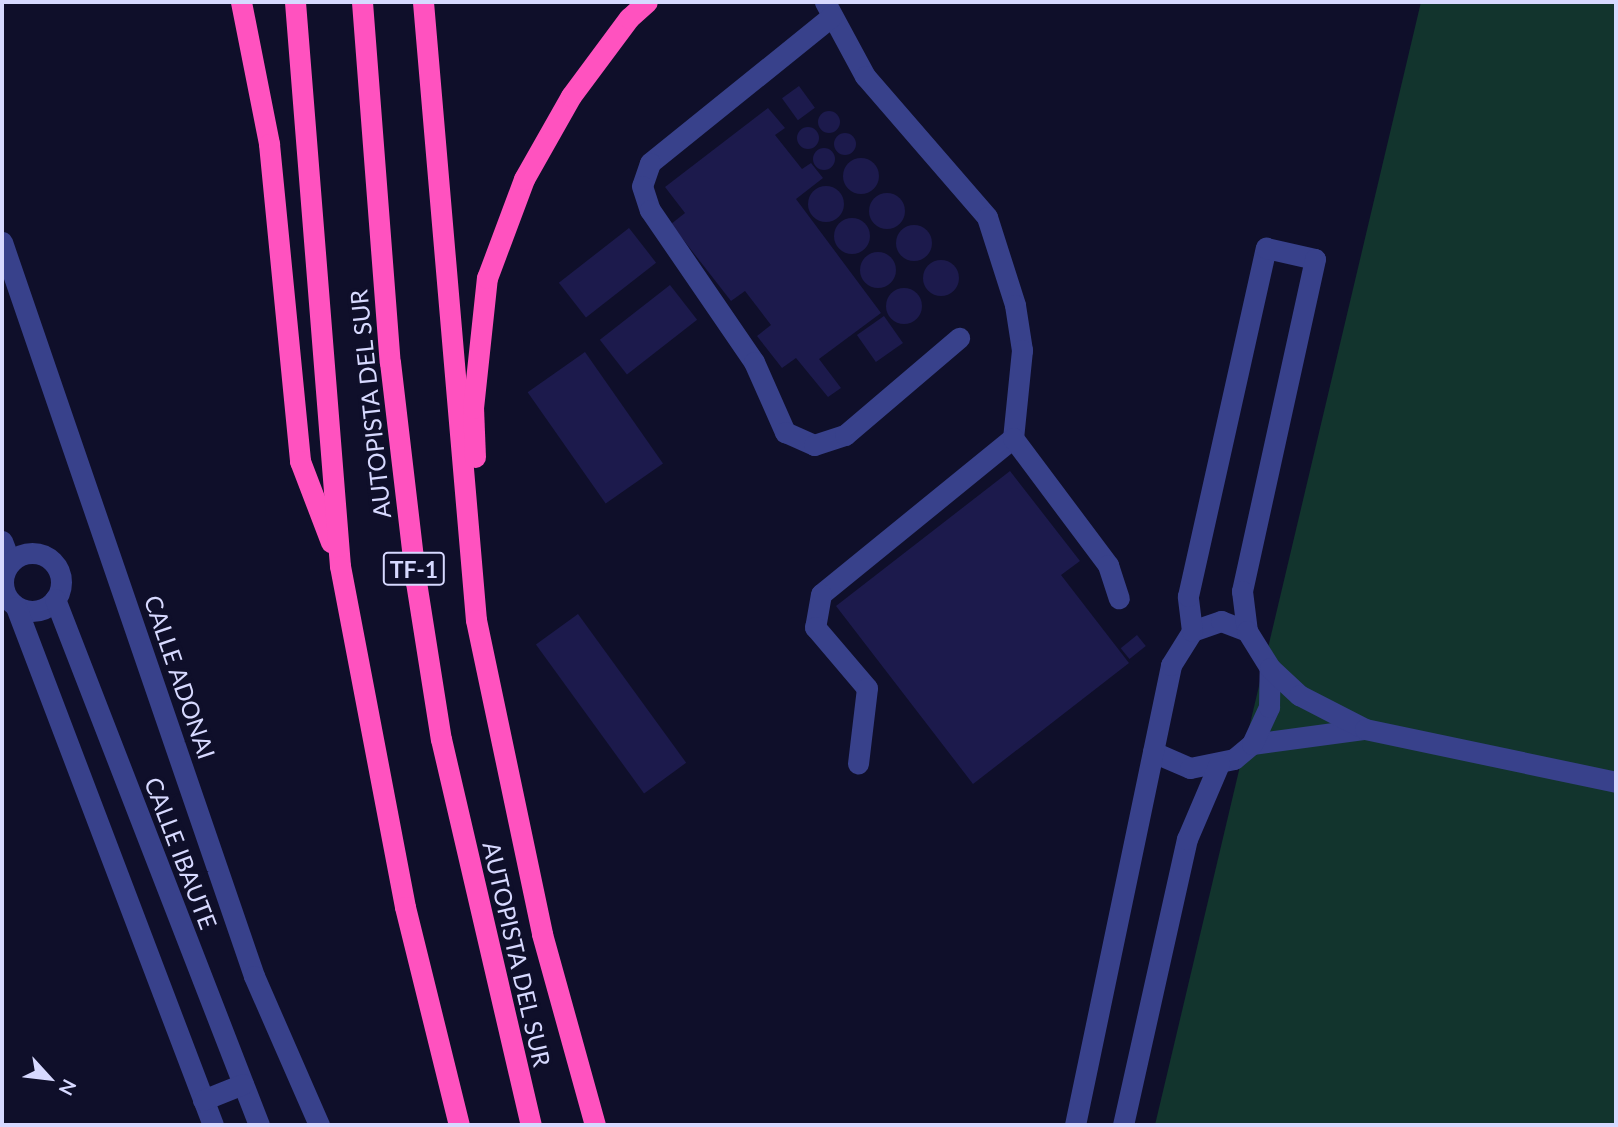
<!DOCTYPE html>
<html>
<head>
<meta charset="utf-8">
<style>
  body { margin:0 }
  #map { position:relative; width:1618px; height:1127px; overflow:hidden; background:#0f0f2a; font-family:Lato,sans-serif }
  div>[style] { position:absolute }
  .green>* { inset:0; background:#12342d }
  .building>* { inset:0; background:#1c1a4c; transform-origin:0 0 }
  .round { border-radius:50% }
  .minor>* { height:21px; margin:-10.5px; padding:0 10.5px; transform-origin:10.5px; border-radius:10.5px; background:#38418b }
  .minor>.ring { margin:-10.5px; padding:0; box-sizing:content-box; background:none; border:21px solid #38418b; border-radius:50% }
  .highway>* { height:21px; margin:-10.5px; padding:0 10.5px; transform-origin:10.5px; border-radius:10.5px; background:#ff52bf }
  span { translate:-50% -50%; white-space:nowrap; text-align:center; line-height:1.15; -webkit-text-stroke:7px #0f0f2a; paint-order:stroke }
  .shield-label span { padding:2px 5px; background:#0f0f2a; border:2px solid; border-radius:5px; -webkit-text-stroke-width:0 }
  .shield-label { font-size:23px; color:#d7d9ff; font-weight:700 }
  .street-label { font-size:24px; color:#d7d9ff }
  .frame { position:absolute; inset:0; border:4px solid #d7d9ff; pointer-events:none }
  .north { position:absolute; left:14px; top:1043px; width:70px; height:70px; -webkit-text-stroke:5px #0f0f2a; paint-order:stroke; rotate:117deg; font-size:19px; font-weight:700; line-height:28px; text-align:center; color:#d7d9ff }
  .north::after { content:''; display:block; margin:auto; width:24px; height:32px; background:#d7d9ff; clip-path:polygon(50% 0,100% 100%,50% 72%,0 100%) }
</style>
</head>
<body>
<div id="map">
  <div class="green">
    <i style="clip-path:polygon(1421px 2px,1616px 2px,1616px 1125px,1155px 1125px)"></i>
  </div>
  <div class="building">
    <i style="left:799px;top:86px;width:27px;height:21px;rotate:54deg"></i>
    <i style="clip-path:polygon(768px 108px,785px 128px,775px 135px,802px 169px,811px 163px,823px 178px,796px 199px,881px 313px,819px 359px,841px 388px,828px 397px,796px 358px,782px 368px,757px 336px,771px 325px,745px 291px,731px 301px,671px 224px,685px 213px,665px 187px)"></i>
    <i class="round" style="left:818px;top:111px;width:22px;height:22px"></i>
    <i class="round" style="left:797px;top:127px;width:22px;height:22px"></i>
    <i class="round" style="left:834px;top:133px;width:22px;height:22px"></i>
    <i class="round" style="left:813px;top:148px;width:22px;height:22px"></i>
    <i class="round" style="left:843px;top:158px;width:36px;height:36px"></i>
    <i class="round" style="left:808px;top:186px;width:36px;height:36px"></i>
    <i class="round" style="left:869px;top:193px;width:36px;height:36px"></i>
    <i class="round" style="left:834px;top:218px;width:36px;height:36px"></i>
    <i class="round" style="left:896px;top:225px;width:36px;height:36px"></i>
    <i style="left:629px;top:228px;width:44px;height:89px;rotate:52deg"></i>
    <i class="round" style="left:860px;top:252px;width:36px;height:36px"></i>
    <i class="round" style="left:923px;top:260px;width:36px;height:36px"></i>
    <i style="left:670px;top:285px;width:44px;height:89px;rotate:52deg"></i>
    <i class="round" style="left:886px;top:288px;width:36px;height:36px"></i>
    <i style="left:884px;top:316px;width:33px;height:33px;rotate:55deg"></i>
    <i style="left:585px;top:352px;width:136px;height:70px;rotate:55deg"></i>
    <i style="clip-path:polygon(1010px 471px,1080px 561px,1061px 575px,1129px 663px,973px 784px,836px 606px)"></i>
    <i style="left:578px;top:614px;width:184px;height:52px;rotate:54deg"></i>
    <i style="left:1137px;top:635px;width:14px;height:21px;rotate:51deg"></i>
  </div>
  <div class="minor">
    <i style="left:825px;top:2px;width:84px;rotate:61.6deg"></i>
    <i style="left:865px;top:76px;width:186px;rotate:49.1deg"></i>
    <i style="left:987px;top:217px;width:92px;rotate:72.3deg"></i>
    <i style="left:1015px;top:305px;width:46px;rotate:81.2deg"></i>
    <i style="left:1022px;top:350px;width:88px;rotate:95.8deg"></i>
    <i style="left:1013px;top:438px;width:247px;rotate:140.9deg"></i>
    <i style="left:821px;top:594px;width:34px;rotate:100deg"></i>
    <i style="left:815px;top:627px;width:80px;rotate:49.6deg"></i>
    <i style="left:867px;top:688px;width:76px;rotate:96.8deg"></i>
    <i style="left:832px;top:16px;width:234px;rotate:141.1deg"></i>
    <i style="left:650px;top:163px;width:24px;rotate:109deg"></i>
    <i style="left:642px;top:186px;width:25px;rotate:72deg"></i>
    <i style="left:650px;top:210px;width:184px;rotate:55.6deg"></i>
    <i style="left:754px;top:362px;width:77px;rotate:66.1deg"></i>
    <i style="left:785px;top:432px;width:32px;rotate:24deg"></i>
    <i style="left:814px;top:445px;width:33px;rotate:-18deg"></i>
    <i style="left:845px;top:435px;width:150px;rotate:-40.4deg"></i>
    <i style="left:2px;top:242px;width:776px;rotate:71.05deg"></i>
    <i style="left:254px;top:976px;width:163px;rotate:66.4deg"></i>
    <i style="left:1013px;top:438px;width:159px;rotate:53.2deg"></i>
    <i style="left:1108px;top:565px;width:35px;rotate:72deg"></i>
    <i style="left:2px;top:541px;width:22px;rotate:69deg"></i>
    <i class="ring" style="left:3px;top:553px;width:37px;height:37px"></i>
    <i style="left:55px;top:599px;width:564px;rotate:68.8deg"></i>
    <i style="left:16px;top:607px;width:554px;rotate:69.18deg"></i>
    <i style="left:1192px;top:631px;width:31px;rotate:-19deg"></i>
    <i style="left:1221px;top:621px;width:28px;rotate:21deg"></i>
    <i style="left:1252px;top:744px;width:112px;rotate:-7.7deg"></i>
    <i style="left:1153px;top:752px;width:40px;rotate:23.4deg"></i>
    <i style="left:1190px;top:768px;width:45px;rotate:-11.6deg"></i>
    <i style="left:1234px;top:759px;width:23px;rotate:-40deg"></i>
    <i style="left:1252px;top:744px;width:41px;rotate:-65.3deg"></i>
    <i style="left:1269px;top:707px;width:39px;rotate:-89deg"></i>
    <i style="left:203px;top:1100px;width:43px;rotate:-21.8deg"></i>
    <i style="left:1075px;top:1125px;width:470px;rotate:-78.2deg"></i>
    <i style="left:1171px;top:665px;width:40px;rotate:-58deg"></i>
    <i style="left:1192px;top:631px;width:35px;rotate:-97deg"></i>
    <i style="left:1188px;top:596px;width:357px;rotate:-77.4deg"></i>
    <i style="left:1266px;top:248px;width:50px;rotate:12.7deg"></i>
    <i style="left:1315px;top:259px;width:340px;rotate:102.4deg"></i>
    <i style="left:1242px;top:591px;width:40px;rotate:82.9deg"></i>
    <i style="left:1247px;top:631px;width:44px;rotate:58.1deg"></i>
    <i style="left:1270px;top:668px;width:40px;rotate:43deg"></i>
    <i style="left:1299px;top:695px;width:74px;rotate:27.3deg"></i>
    <i style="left:1365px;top:729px;width:257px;rotate:11.9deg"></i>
    <i style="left:1123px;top:1125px;width:293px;rotate:-77.4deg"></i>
    <i style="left:1187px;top:839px;width:82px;rotate:-66.9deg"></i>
  </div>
  <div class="highway">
    <i style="left:241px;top:2px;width:145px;rotate:78.8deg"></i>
    <i style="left:269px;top:144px;width:319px;rotate:84.4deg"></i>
    <i style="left:300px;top:461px;width:87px;rotate:69.1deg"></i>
    <i style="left:295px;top:2px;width:566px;rotate:85.44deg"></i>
    <i style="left:340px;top:566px;width:347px;rotate:79.2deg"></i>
    <i style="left:405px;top:907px;width:225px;rotate:76.1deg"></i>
    <i style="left:362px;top:2px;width:361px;rotate:85.6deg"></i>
    <i style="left:390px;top:362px;width:222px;rotate:83.3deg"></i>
    <i style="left:416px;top:582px;width:159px;rotate:81deg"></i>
    <i style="left:441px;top:739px;width:396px;rotate:76.9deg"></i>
    <i style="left:423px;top:2px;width:620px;rotate:85.1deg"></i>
    <i style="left:476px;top:620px;width:321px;rotate:78.1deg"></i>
    <i style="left:542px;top:934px;width:198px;rotate:74.5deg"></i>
    <i style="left:475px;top:457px;width:49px;rotate:-92.3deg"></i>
    <i style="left:473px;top:408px;width:131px;rotate:-83.9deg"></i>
    <i style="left:487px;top:278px;width:106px;rotate:-69.5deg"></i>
    <i style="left:524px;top:179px;width:95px;rotate:-60.5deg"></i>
    <i style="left:571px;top:96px;width:97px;rotate:-53.4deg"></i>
    <i style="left:629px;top:18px;width:24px;rotate:-42deg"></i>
  </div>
  <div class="shield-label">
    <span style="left:414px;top:569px">TF-1</span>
  </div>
  <div class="street-label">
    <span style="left:370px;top:404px;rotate:-96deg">AUTOPISTA DEL SUR</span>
    <span style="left:180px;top:677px;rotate:71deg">CALLE ADONAI</span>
    <span style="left:181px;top:853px;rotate:69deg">CALLE IBAUTE</span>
    <span style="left:517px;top:954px;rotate:77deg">AUTOPISTA DEL SUR</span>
  </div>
  <div class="frame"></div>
  <div class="north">N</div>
</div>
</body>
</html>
